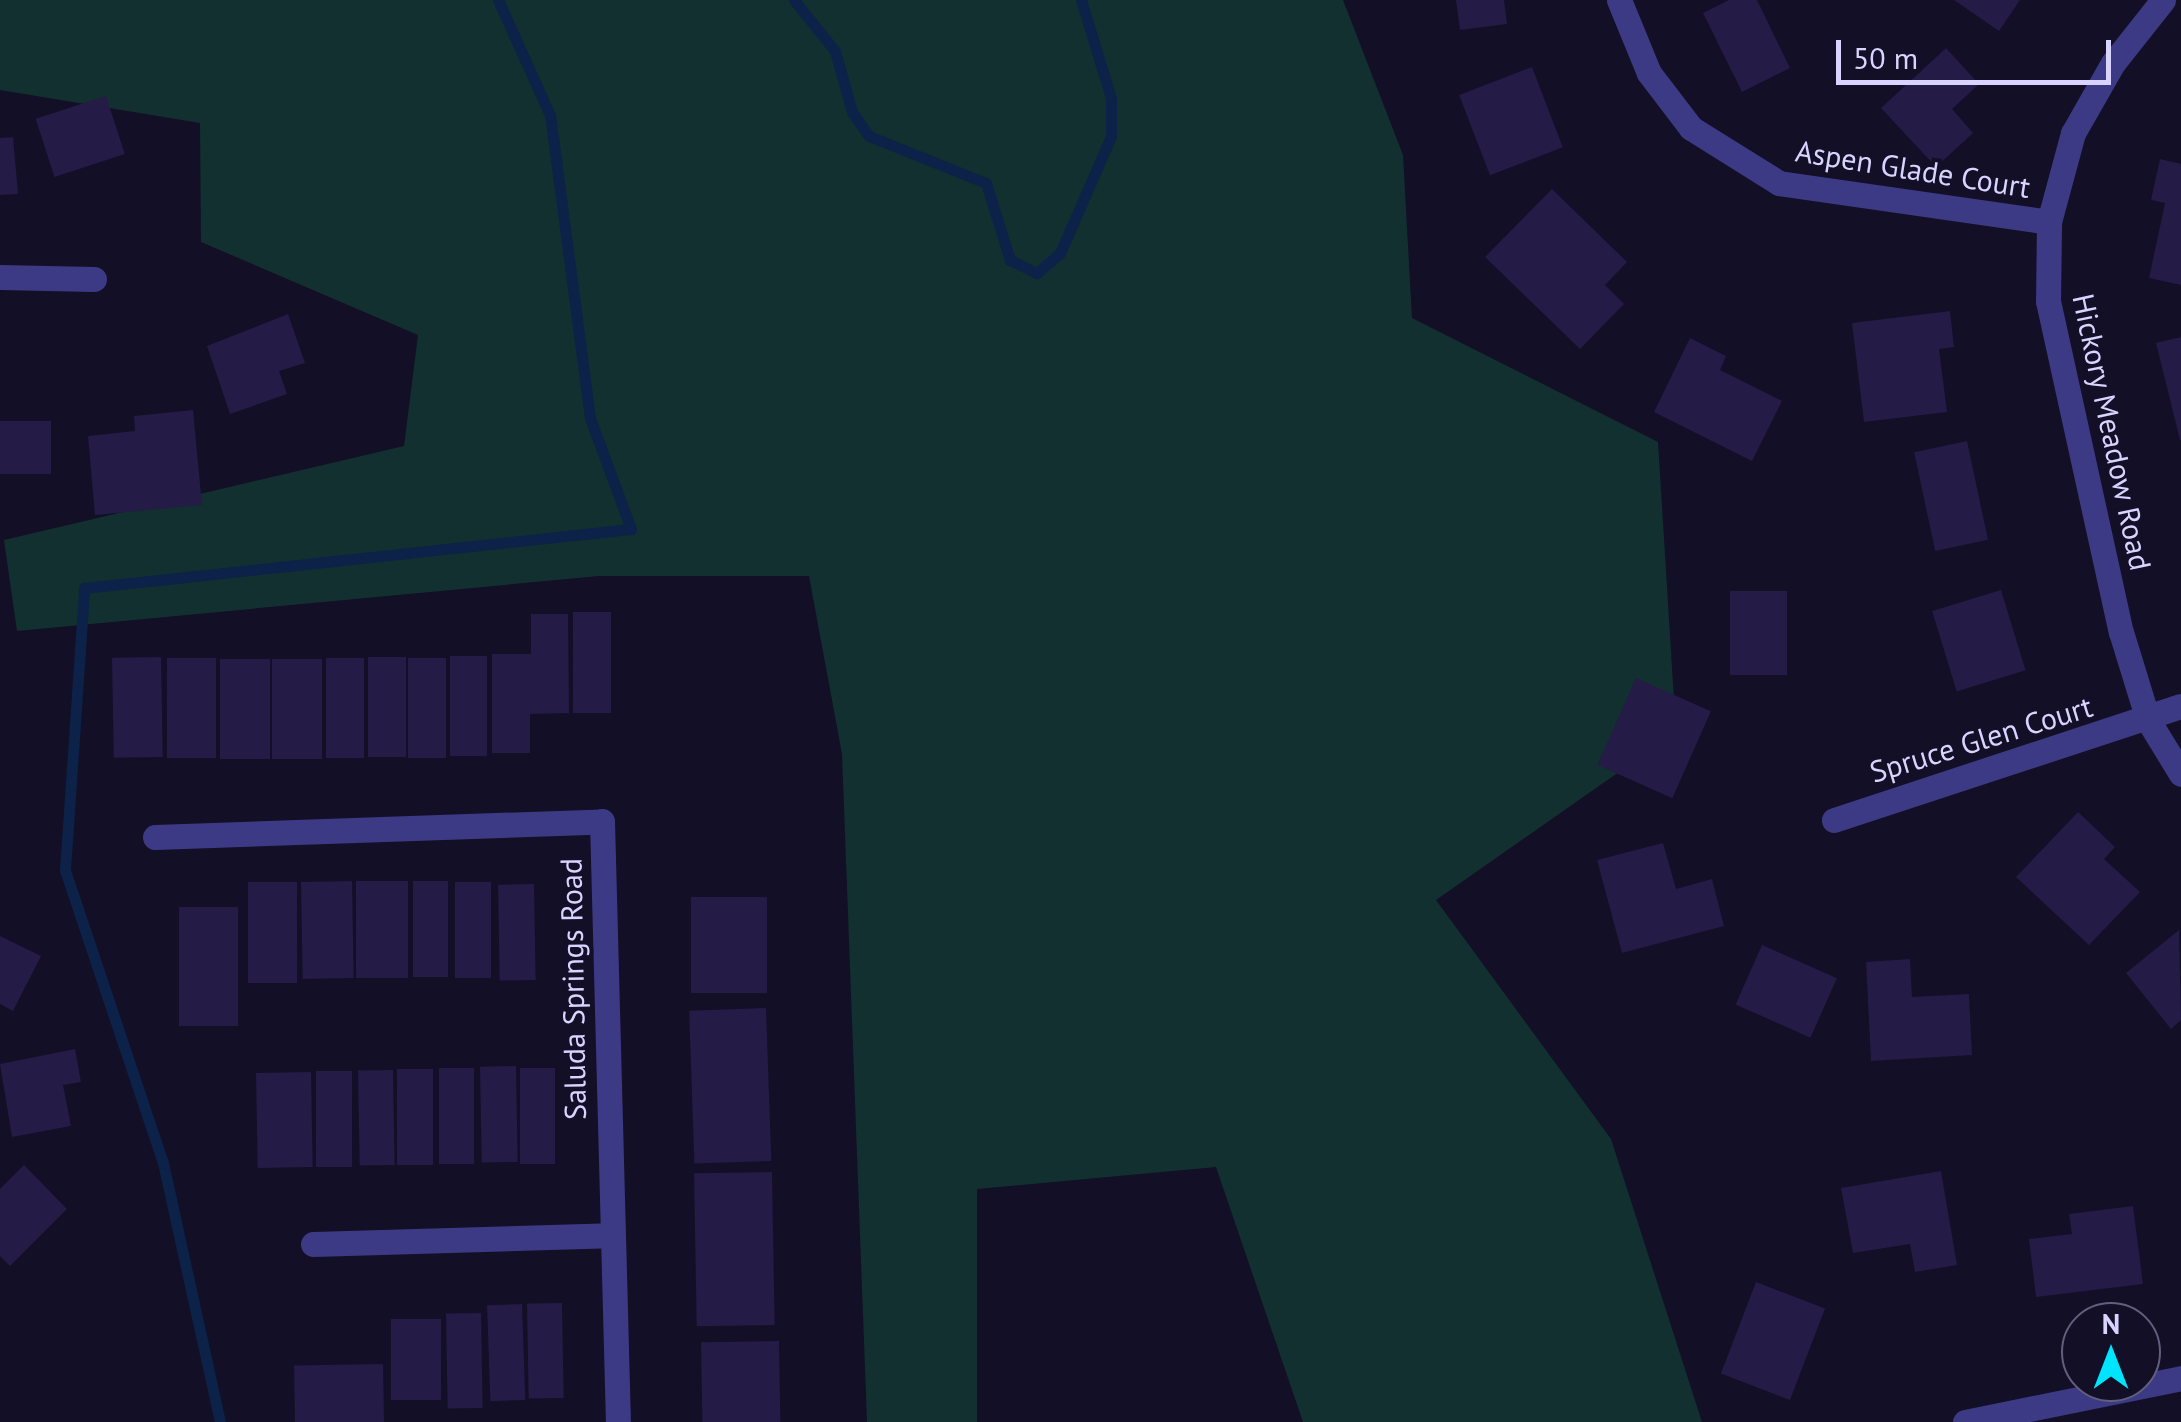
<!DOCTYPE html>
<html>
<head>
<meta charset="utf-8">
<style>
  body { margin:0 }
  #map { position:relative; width:2181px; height:1422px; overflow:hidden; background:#130f26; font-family:"PT Sans",sans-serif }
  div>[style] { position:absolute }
  .green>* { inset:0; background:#12302f }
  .stream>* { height:11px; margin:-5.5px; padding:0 5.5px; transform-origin:5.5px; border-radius:5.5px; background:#0c2248 }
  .building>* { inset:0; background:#241b47; transform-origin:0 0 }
  .street>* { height:25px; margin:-12.5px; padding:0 12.5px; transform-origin:12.5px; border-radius:12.5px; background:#3d3a85 }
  span { translate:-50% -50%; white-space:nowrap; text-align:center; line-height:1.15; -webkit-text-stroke:8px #130f26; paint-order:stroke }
  .street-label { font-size:30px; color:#d9d4ff }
  .north { position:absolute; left:2061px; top:1302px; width:100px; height:100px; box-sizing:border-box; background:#130f26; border:2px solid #625e7d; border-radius:50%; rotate:0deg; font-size:28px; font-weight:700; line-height:40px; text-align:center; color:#d9d4ff }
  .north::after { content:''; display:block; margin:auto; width:35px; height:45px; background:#00e5ff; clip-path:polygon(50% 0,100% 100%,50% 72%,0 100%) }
  .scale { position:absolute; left:1836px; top:40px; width:275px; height:45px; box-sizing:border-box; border:5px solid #d9d4ff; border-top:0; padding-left:12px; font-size:30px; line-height:35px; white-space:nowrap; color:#d9d4ff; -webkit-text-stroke:8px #130f26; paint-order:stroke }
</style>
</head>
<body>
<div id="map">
  <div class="green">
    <i style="clip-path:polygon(0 0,1343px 0,1403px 155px,1412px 318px,1658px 442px,1676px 732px,1436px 900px,1611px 1139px,1702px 1422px,1303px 1422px,1216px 1167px,977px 1189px,977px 1422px,867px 1422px,842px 754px,809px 576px,599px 576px,17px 631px,4px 540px,404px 446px,418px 335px,201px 242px,200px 123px,0 90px)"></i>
  </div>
  <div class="stream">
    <i style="left:794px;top:0;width:65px;rotate:51.2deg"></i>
    <i style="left:835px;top:51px;width:63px;rotate:74.4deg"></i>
    <i style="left:852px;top:112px;width:29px;rotate:55deg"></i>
    <i style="left:869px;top:136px;width:126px;rotate:21.9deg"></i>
    <i style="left:986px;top:183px;width:81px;rotate:72.7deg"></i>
    <i style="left:1010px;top:260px;width:30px;rotate:26deg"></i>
    <i style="left:1037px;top:273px;width:30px;rotate:-41deg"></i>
    <i style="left:1060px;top:253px;width:128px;rotate:-66.4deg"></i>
    <i style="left:1111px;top:136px;width:38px;rotate:-90deg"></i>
    <i style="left:1111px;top:98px;width:102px;rotate:-107deg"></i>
    <i style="left:220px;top:1422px;width:265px;rotate:-102.4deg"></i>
    <i style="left:163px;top:1163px;width:309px;rotate:-108.5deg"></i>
    <i style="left:65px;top:870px;width:283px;rotate:-86.1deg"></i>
    <i style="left:84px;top:588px;width:550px;rotate:-6.16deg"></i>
    <i style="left:631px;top:529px;width:118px;rotate:-110.3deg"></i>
    <i style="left:590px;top:418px;width:306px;rotate:-97.5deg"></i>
    <i style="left:550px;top:115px;width:126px;rotate:-114.3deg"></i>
  </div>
  <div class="building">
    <i style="clip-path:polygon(1456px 0,1504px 0,1507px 24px,1460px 30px)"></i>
    <i style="clip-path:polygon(1729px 0,1757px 0,1790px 68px,1742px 92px,1703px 13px)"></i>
    <i style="clip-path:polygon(1954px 0,2020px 0,1999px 31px)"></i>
    <i style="clip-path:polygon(1946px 48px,1979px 84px,1952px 109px,1973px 133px,1936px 167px,1881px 108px)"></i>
    <i style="left:1532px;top:67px;width:86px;height:78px;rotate:69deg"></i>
    <i style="left:106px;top:96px;width:61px;height:74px;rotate:72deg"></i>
    <i style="clip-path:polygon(13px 137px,18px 194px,0 195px,0 138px)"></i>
    <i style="clip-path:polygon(2160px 159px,2181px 164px,2181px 285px,2149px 278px,2165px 203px,2151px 200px)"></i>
    <i style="clip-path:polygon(1552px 189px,1627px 262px,1605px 285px,1624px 304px,1580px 349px,1485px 257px)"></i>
    <i style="clip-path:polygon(1950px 311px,1954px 347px,1939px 349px,1947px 412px,1864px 422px,1852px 323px)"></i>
    <i style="clip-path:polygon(288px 314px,305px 363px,279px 371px,287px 394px,230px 414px,207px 346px)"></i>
    <i style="clip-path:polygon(2181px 337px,2181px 440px,2180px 440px,2156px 343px)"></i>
    <i style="clip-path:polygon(1690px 338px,1726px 356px,1720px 370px,1782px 401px,1752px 461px,1654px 412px)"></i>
    <i style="clip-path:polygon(193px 410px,202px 505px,95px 515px,88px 436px,135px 431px,134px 416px)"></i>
    <i style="left:0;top:421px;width:51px;height:53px"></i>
    <i style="left:1967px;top:441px;width:101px;height:54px;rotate:78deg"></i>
    <i style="left:2001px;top:590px;width:84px;height:72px;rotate:73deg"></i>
    <i style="left:1730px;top:591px;width:57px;height:84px"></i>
    <i style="left:611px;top:612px;width:101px;height:38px;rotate:90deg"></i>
    <i style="clip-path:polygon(531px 614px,568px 614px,569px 713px,530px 714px,530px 753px,492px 753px,492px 654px,531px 654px)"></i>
    <i style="left:450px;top:656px;width:37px;height:100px"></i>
    <i style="left:161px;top:657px;width:100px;height:49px;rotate:89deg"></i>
    <i style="left:406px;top:657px;width:100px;height:38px;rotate:90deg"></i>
    <i style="left:167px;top:658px;width:49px;height:100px"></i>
    <i style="left:326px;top:658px;width:38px;height:100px"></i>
    <i style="left:408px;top:658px;width:38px;height:100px"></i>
    <i style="left:220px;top:659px;width:50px;height:100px"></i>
    <i style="left:272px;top:659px;width:50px;height:100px"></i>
    <i style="left:1636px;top:678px;width:82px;height:95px;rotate:24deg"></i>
    <i style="clip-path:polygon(2078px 812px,2115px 847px,2104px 859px,2140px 892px,2089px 945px,2016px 877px)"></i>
    <i style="clip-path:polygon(1663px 843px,1676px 889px,1712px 879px,1724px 926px,1622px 953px,1597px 860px)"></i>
    <i style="left:352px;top:881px;width:97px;height:51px;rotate:89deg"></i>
    <i style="left:356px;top:881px;width:52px;height:97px"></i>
    <i style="left:413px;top:881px;width:35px;height:96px"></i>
    <i style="left:248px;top:882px;width:49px;height:101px"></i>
    <i style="left:455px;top:882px;width:36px;height:96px"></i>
    <i style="left:534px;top:884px;width:96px;height:36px;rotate:89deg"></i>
    <i style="left:691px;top:897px;width:76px;height:96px"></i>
    <i style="left:179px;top:907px;width:59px;height:119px"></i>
    <i style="clip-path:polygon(2179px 930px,2181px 1020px,2171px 1029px,2126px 973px)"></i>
    <i style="clip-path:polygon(0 936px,41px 956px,13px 1011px,0 1004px)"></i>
    <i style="left:1762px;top:945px;width:82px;height:65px;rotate:24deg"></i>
    <i style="clip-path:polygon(1910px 959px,1912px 997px,1969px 994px,1972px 1055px,1871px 1061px,1866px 962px)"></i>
    <i style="left:766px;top:1008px;width:153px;height:77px;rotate:88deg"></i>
    <i style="clip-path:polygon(75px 1049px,81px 1082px,63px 1085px,71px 1126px,12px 1137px,0 1064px)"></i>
    <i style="left:516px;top:1066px;width:96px;height:36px;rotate:89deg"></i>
    <i style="left:439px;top:1068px;width:35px;height:96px"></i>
    <i style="left:520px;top:1068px;width:35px;height:96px"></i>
    <i style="left:397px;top:1069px;width:36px;height:96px"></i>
    <i style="left:393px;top:1070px;width:95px;height:35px;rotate:89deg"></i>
    <i style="left:316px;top:1071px;width:36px;height:96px"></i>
    <i style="left:311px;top:1072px;width:95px;height:55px;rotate:89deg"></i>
    <i style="clip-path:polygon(24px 1165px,67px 1209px,10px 1266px,0 1256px,0 1189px)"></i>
    <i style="clip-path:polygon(1941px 1171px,1957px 1265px,1915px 1272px,1910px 1244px,1853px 1253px,1841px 1188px)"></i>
    <i style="left:772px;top:1172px;width:153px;height:78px;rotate:89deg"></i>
    <i style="clip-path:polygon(2133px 1206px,2143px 1284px,2036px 1297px,2029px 1239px,2072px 1234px,2069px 1214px)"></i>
    <i style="left:1756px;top:1282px;width:74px;height:98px;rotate:21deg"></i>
    <i style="left:562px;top:1303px;width:95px;height:35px;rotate:89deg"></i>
    <i style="left:522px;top:1304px;width:96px;height:35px;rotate:88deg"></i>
    <i style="left:481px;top:1313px;width:95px;height:35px;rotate:89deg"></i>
    <i style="left:391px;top:1319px;width:50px;height:81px"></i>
    <i style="left:779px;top:1341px;width:81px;height:78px;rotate:89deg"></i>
    <i style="left:383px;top:1364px;width:58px;height:89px;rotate:89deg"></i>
  </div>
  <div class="street">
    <i style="left:1619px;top:0;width:79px;rotate:67.7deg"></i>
    <i style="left:1649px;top:73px;width:69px;rotate:52.6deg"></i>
    <i style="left:1691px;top:128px;width:104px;rotate:32deg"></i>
    <i style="left:1779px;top:183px;width:273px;rotate:8.2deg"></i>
    <i style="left:2163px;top:0;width:80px;rotate:128.4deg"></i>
    <i style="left:2113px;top:63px;width:81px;rotate:119.7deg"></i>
    <i style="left:2073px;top:133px;width:92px;rotate:105.1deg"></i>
    <i style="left:2049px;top:222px;width:79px;rotate:90.7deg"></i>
    <i style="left:2048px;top:301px;width:339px;rotate:77.6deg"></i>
    <i style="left:2121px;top:632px;width:92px;rotate:72.9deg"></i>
    <i style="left:2148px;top:720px;width:63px;rotate:58.6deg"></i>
    <i style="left:0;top:277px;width:94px;rotate:1.2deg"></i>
    <i style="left:1834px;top:820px;width:365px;rotate:-18.2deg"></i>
    <i style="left:155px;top:837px;width:447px;rotate:-2deg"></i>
    <i style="left:602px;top:821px;width:601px;rotate:88.48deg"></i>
    <i style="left:313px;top:1244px;width:297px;rotate:-1.7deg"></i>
    <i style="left:1965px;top:1422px;width:220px;rotate:-11.5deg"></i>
  </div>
  <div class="street-label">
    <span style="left:1913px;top:169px;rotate:9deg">Aspen Glade Court</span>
    <span style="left:2112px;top:432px;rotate:78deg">Hickory Meadow Road</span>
    <span style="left:1981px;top:739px;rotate:-17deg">Spruce Glen Court</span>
    <span style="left:573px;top:989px;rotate:-91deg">Saluda Springs Road</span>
  </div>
  <div class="north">N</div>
  <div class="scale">50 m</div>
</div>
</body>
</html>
